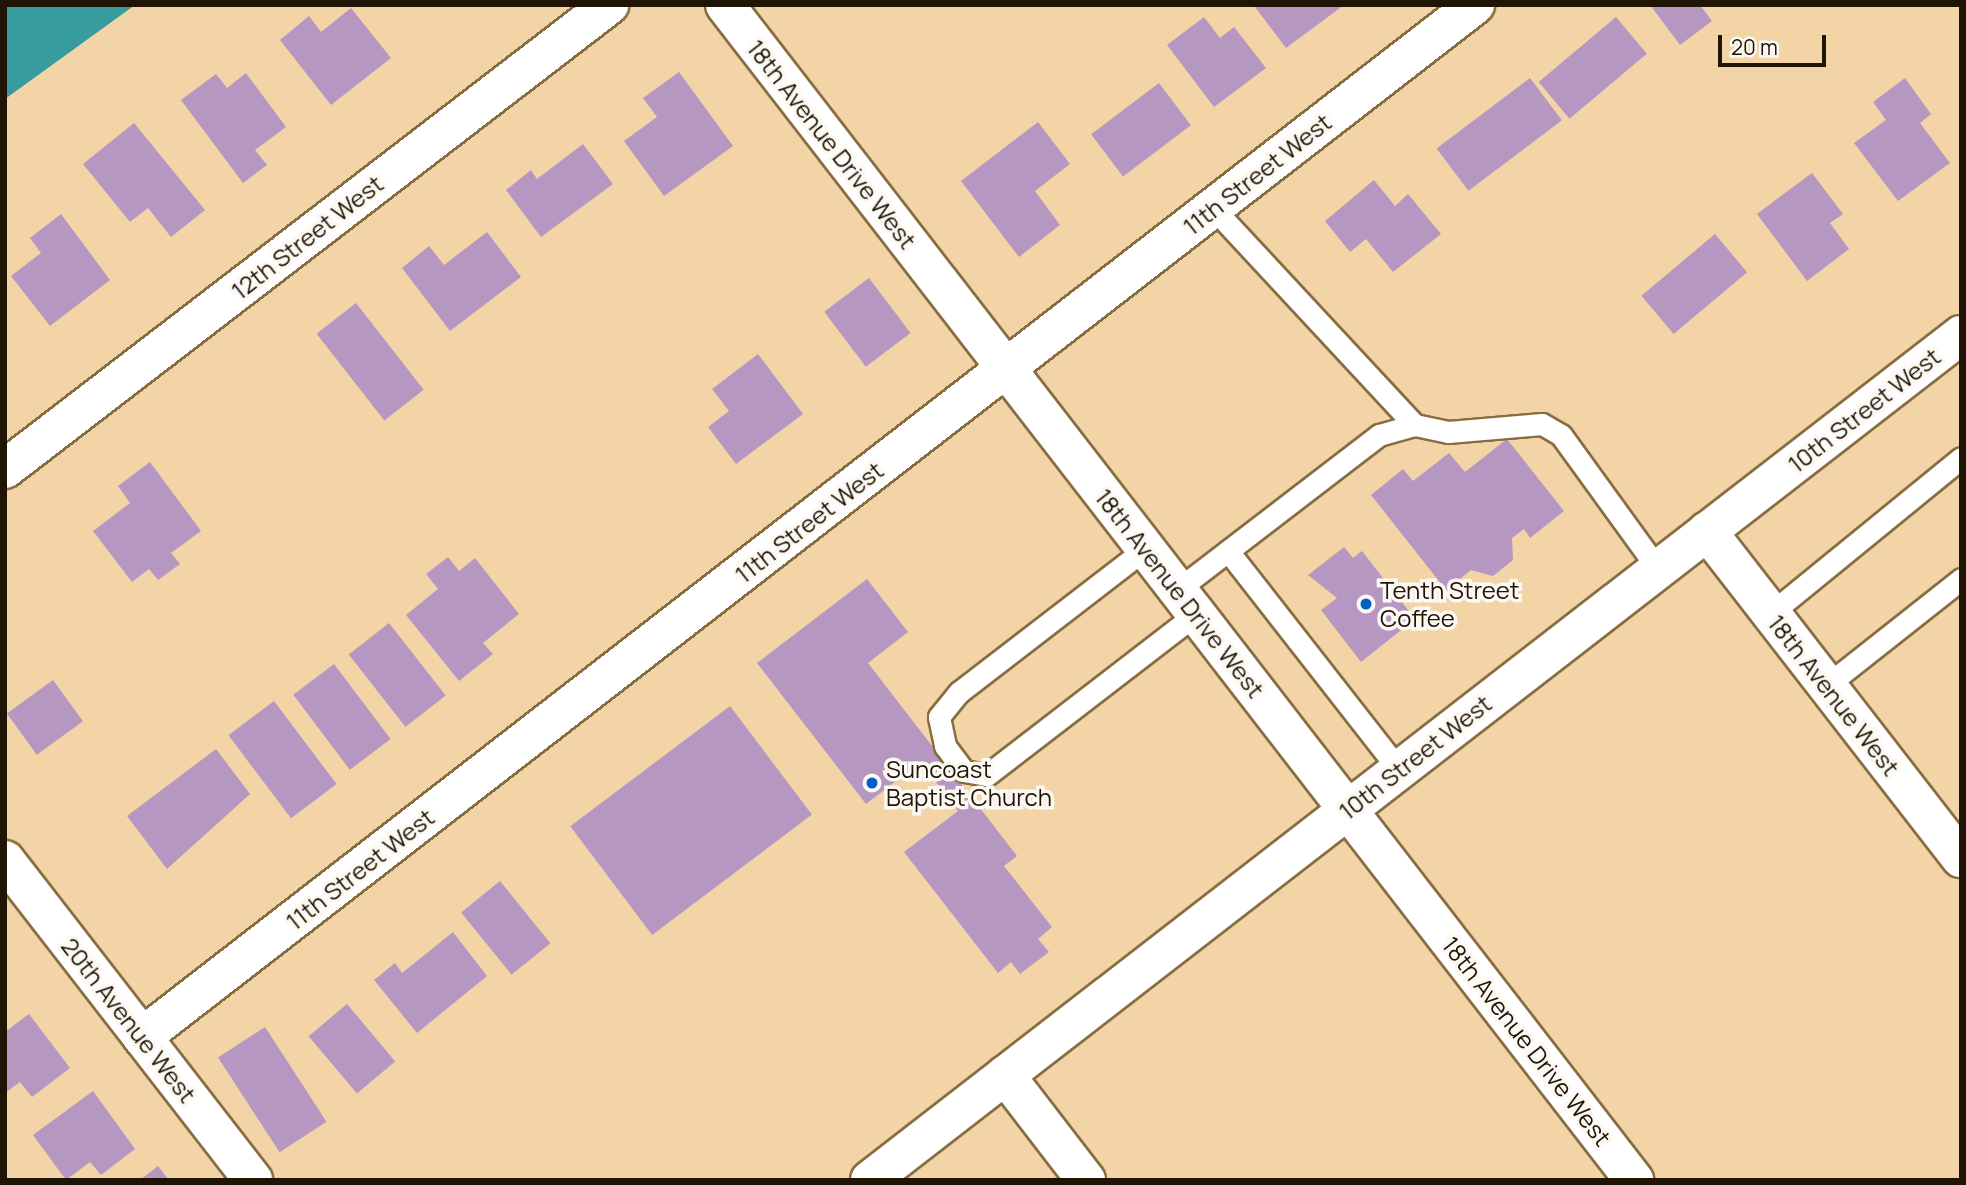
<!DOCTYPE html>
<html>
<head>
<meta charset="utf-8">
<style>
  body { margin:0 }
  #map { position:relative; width:1966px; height:1185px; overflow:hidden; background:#f3d4a6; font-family:Manrope,sans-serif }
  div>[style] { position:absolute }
  .water>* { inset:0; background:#389c9e }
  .building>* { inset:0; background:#b697c2; transform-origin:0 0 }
  .roads { filter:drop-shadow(2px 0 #896d42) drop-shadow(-2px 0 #896d42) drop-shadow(0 2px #896d42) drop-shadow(0 -2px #896d42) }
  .service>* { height:21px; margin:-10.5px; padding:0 10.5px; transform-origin:10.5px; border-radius:10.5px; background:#fff }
  .minor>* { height:38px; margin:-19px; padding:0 19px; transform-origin:19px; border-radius:19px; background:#fff }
  .tertiary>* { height:38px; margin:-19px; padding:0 19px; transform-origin:19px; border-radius:19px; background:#fff }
  .dots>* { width:19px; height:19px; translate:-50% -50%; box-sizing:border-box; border:4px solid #fcf9f5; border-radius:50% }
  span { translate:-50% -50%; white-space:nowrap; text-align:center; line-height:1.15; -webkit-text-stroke:7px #fcf9f5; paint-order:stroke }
  .street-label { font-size:24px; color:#201504 }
  .poi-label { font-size:24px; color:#201504 }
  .left { translate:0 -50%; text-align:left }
  .frame { position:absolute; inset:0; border:7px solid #201504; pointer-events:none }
  .scale { position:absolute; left:1718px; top:35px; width:108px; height:32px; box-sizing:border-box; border:4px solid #201504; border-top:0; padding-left:9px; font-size:21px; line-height:24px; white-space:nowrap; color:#201504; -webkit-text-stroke:5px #fcf9f5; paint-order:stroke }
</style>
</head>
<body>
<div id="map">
  <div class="water">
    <i style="clip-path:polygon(5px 5px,135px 5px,5px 99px)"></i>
  </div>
  <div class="building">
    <i style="clip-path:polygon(1344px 5px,1286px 48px,1255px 7px,1257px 5px)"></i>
    <i style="clip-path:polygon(1650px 5px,1700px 5px,1712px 21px,1680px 45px)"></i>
    <i style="clip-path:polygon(351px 8px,391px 58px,331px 105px,280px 40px,309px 16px,321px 32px)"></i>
    <i style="clip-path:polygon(1204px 17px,1220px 38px,1234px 27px,1266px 68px,1214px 107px,1167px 45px)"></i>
    <i style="left:1616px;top:17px;width:48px;height:101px;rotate:50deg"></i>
    <i style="clip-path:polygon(679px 72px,733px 146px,664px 196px,624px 141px,657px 117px,643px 98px)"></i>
    <i style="clip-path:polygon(246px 73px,286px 127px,255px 150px,267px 165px,243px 183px,181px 100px,216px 74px,227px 88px)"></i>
    <i style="left:1530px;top:78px;width:53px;height:117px;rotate:53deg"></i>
    <i style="clip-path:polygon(1905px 78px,1931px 114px,1920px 123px,1950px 163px,1898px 201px,1854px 143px,1886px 120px,1873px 102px)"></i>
    <i style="left:1159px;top:83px;width:53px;height:85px;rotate:53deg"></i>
    <i style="clip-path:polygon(1038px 122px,1070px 164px,1035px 191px,1060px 225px,1019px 257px,961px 181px)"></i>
    <i style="clip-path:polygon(134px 123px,205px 210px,171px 237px,148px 208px,130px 222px,83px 164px)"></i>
    <i style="clip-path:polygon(583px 144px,613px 184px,541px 237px,506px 190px,531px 170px,537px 179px)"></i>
    <i style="clip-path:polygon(1812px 173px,1843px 214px,1830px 223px,1849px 249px,1807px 281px,1757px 214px)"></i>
    <i style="clip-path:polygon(1374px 180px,1395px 206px,1408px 194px,1441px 234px,1393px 272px,1366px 239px,1350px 252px,1325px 221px)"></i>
    <i style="clip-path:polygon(61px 214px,110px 280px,50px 326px,11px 276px,41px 253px,30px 238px)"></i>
    <i style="clip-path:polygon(487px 232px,521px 277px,450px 331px,402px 268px,429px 246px,444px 265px)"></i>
    <i style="left:1715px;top:234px;width:50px;height:96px;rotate:50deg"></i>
    <i style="left:869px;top:278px;width:69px;height:56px;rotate:53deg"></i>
    <i style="left:356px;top:303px;width:110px;height:50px;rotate:52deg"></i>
    <i style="clip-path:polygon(758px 354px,803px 414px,736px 464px,708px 427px,729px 411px,712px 389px)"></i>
    <i style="clip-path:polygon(1507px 439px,1564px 511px,1530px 538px,1524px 529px,1512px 538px,1513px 560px,1493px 576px,1471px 570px,1446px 590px,1371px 495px,1403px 469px,1413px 481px,1449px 453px,1465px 472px)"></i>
    <i style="clip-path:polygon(150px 462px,201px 531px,171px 553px,180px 564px,158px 580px,149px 569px,132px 582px,93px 531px,130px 503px,118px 486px)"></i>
    <i style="clip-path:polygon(1344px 547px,1353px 558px,1362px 551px,1415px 619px,1361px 662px,1321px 610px,1337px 598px,1308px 575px)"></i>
    <i style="clip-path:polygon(448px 557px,459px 571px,475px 558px,519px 614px,483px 643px,493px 654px,459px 681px,406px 615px,438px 589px,426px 574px)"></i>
    <i style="clip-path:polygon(867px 579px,908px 632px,868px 663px,1017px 856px,1004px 866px,1052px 927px,1038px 939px,1049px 952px,1020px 974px,1011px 962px,998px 973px,904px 852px,958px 811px,921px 762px,866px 804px,757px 663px)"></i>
    <i style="left:389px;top:623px;width:92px;height:51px;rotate:52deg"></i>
    <i style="left:334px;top:664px;width:94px;height:51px;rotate:53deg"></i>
    <i style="left:53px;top:680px;width:51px;height:57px;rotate:54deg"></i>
    <i style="left:274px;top:701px;width:104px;height:57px;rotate:53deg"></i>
    <i style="left:730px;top:706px;width:136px;height:200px;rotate:53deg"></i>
    <i style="clip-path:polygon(216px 749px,250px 794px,167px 869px,127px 816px)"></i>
    <i style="left:500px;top:881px;width:80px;height:50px;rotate:51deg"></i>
    <i style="clip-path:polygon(453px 932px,487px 976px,417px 1033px,374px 980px,395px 963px,402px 973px)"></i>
    <i style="left:347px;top:1004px;width:75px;height:50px;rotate:50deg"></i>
    <i style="clip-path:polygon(29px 1014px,70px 1068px,32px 1097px,20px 1082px,5px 1093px,5px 1032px)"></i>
    <i style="left:265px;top:1027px;width:113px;height:56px;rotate:57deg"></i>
    <i style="clip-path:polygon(93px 1091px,135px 1149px,101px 1175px,90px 1162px,66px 1180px,33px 1135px)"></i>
    <i style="clip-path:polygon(158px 1166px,169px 1180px,140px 1180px)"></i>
  </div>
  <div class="roads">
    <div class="service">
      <i style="left:1213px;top:208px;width:296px;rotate:47.1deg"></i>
      <i style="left:1145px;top:549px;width:235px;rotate:142.4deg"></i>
      <i style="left:959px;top:692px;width:32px;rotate:129deg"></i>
      <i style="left:939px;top:717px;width:30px;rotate:78deg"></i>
      <i style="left:945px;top:746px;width:31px;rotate:53deg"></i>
      <i style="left:964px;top:771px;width:23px;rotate:10deg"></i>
      <i style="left:987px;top:775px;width:264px;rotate:-37.6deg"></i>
      <i style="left:1228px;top:551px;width:278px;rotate:52deg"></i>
      <i style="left:1177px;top:590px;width:255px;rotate:-37.5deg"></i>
      <i style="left:1379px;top:435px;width:37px;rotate:-16deg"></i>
      <i style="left:1415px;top:425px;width:34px;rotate:12deg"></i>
      <i style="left:1448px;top:432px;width:94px;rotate:-4.9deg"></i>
      <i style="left:1542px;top:424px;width:22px;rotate:30deg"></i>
      <i style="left:1561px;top:435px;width:165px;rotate:54.1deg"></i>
      <i style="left:1771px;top:613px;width:245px;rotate:-39.2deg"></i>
      <i style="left:1827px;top:685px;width:171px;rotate:-38.3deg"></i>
    </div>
    <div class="minor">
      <i style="left:725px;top:5px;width:1486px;rotate:52.27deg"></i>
      <i style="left:5px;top:469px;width:762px;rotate:-37.53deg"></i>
      <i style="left:1707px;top:531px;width:414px;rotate:52.2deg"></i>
      <i style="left:5px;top:860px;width:405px;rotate:52.2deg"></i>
      <i style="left:142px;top:1037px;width:1686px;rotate:-37.75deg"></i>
      <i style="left:1005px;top:1075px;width:133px;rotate:52.4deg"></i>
    </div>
    <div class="tertiary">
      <i style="left:870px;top:1180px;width:1380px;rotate:-37.76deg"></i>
    </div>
  </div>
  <div class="dots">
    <i style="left:1366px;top:604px;background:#005fc8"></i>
    <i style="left:872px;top:783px;background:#005fc8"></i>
  </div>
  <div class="street-label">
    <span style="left:832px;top:144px;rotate:52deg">18th Avenue Drive West</span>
    <span style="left:1257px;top:174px;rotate:-38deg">11th Street West</span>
    <span style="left:307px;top:237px;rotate:-38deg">12th Street West</span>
    <span style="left:1864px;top:410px;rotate:-38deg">10th Street West</span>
    <span style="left:809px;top:522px;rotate:-38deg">11th Street West</span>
    <span style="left:1180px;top:593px;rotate:52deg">18th Avenue Drive West</span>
    <span style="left:1834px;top:695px;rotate:52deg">18th Avenue West</span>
    <span style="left:1415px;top:757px;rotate:-38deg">10th Street West</span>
    <span style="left:360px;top:869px;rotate:-38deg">11th Street West</span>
    <span style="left:129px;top:1020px;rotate:52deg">20th Avenue West</span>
    <span style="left:1527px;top:1041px;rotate:52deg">18th Avenue Drive West</span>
  </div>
  <div class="poi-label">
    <span class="left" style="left:1380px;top:604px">Tenth Street<br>Coffee</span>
    <span class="left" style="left:886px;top:783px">Suncoast<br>Baptist Church</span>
  </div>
  <div class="frame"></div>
  <div class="scale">20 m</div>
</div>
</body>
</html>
